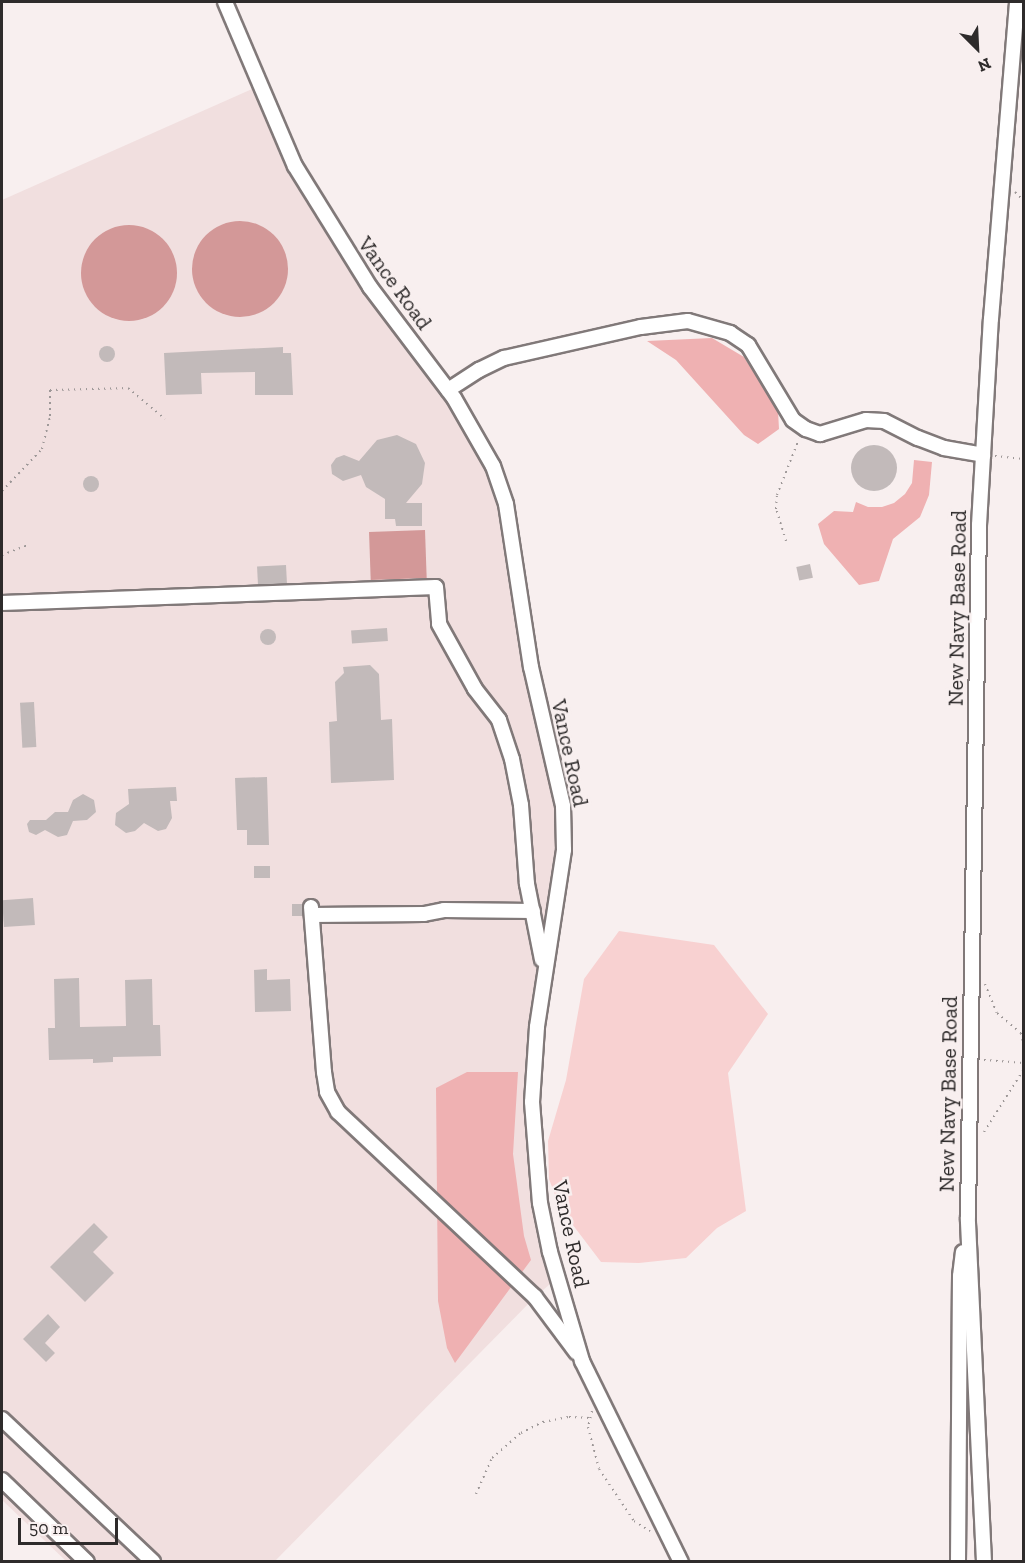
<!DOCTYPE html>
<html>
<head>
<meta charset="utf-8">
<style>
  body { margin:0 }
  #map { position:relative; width:1025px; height:1563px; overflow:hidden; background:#f8efef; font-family:"Zilla Slab",serif }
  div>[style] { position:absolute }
  .built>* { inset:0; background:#f1dfdf }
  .green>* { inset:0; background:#f8d1d1 }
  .forest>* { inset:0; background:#efb1b2 }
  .water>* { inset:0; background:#d39898; transform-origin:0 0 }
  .round { border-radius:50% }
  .building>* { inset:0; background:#c2baba; transform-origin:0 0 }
  .path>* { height:2px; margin-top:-1px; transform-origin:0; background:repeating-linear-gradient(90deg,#9d9797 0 1.5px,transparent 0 6px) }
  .roads { filter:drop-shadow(2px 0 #817979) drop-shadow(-2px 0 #817979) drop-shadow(0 2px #817979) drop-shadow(0 -2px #817979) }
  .minor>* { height:14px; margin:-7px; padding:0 7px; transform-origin:7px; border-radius:7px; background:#fff }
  span { translate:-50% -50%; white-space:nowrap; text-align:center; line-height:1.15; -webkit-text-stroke:5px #f8efef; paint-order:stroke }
  .street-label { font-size:22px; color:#2e2b2b }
  .frame { position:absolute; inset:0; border:3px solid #2e2b2b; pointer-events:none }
  .north { position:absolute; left:947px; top:18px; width:60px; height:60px; -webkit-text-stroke:4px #f8efef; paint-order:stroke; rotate:156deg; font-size:16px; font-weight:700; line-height:24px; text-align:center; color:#2e2b2b }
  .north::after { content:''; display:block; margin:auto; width:21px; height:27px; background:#2e2b2b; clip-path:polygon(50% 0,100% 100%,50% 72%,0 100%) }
  .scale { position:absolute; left:18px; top:1518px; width:100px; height:27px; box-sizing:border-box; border:3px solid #2e2b2b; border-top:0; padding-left:8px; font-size:18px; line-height:21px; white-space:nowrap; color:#2e2b2b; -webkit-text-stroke:4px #f8efef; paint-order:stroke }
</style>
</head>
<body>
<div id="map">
  <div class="built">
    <i style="clip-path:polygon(261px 85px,295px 166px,493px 466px,563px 806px,532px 1102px,557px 1278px,535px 1297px,275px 1561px,66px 1561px,2px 1500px,2px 200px)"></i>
  </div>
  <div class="green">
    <i style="clip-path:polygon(619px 931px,714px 945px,768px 1014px,728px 1073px,746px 1211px,717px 1228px,686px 1258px,639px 1263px,601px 1262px,560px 1208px,549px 1179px,548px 1141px,566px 1080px,584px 979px)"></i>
  </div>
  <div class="forest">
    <i style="clip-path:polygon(712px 338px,744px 357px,778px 411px,779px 429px,758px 444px,744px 435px,676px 360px,647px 341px)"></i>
    <i style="clip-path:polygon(914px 460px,932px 462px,929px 495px,920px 517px,893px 539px,879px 581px,859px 585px,824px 544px,818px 524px,834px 511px,853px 512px,856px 502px,868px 507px,882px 507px,894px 503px,905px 494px,912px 483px)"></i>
    <i style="clip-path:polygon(467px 1072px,518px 1072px,513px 1154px,524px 1236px,531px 1260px,455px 1363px,447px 1348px,438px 1301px,436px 1088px)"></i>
  </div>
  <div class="water">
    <i class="round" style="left:192px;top:221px;width:96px;height:96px"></i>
    <i class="round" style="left:81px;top:225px;width:96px;height:96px"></i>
    <i style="left:425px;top:530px;width:48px;height:56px;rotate:88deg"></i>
  </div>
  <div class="building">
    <i class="round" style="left:99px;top:346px;width:16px;height:16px"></i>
    <i style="clip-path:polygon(283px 347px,283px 353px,291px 353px,293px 395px,255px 395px,255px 372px,201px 373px,202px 394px,166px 395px,164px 353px)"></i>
    <i style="clip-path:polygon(397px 435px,416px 444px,425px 463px,422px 484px,406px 503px,422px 503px,422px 526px,396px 526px,395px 519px,385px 519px,385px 499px,366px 487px,361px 475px,343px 481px,332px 474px,331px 465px,336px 458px,344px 455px,359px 461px,377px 440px)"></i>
    <i class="round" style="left:851px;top:445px;width:46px;height:46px"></i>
    <i class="round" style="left:83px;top:476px;width:16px;height:16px"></i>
    <i style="left:810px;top:564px;width:14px;height:14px;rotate:78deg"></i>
    <i style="left:286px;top:565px;width:19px;height:29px;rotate:87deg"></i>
    <i style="left:387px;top:628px;width:13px;height:36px;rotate:86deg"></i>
    <i class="round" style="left:260px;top:629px;width:16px;height:16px"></i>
    <i style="clip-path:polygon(370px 665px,379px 674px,381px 720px,392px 719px,394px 780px,331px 783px,329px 722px,337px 721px,335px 682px,344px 673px,343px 667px)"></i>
    <i style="left:34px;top:702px;width:45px;height:14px;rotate:87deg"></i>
    <i style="clip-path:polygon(267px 777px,269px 845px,247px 845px,247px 830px,237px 830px,235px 778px)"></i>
    <i style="clip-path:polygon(176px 787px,177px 801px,170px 801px,172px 818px,166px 829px,158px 831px,144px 823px,135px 831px,126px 833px,115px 825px,116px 813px,129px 804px,128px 789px)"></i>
    <i style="clip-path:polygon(83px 794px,94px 800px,96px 812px,87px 820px,73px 821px,67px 835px,58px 837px,45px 830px,36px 835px,29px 832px,27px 824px,30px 820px,46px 820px,55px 812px,68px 812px,73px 800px)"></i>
    <i style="left:254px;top:866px;width:16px;height:12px"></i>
    <i style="left:33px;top:898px;width:27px;height:31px;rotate:86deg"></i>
    <i style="left:303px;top:904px;width:12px;height:11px;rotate:90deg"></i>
    <i style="clip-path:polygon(267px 969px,267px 980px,290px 979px,291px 1011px,255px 1012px,254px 970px)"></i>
    <i style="clip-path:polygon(79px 978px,80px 1027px,126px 1026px,125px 980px,152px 979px,153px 1025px,160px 1025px,161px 1056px,113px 1057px,113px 1062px,93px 1063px,93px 1059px,49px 1060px,48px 1028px,55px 1028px,54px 979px)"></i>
    <i style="clip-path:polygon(94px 1223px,108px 1237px,93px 1252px,114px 1273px,85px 1302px,50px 1267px)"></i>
    <i style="clip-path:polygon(48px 1314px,60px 1327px,45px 1343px,55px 1353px,46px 1362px,23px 1339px)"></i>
  </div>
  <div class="path">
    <i style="left:1015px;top:192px;width:13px;rotate:45deg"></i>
    <i style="left:995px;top:456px;width:29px;rotate:6deg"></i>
    <i style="left:2px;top:491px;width:58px;rotate:-46.4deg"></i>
    <i style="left:42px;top:449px;width:34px;rotate:-76deg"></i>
    <i style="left:50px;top:416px;width:26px;rotate:-90deg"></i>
    <i style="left:50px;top:390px;width:78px;rotate:-1.5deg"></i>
    <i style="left:128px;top:388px;width:48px;rotate:40deg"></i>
    <i style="left:786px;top:541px;width:34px;rotate:-107deg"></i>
    <i style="left:776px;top:509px;width:14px;rotate:-86deg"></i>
    <i style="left:777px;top:495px;width:60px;rotate:-68.6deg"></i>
    <i style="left:2px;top:555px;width:26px;rotate:-21deg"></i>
    <i style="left:985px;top:984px;width:31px;rotate:68deg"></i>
    <i style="left:997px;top:1013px;width:31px;rotate:40deg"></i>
    <i style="left:1021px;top:1033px;width:13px;rotate:77deg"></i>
    <i style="left:984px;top:1060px;width:40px;rotate:4.3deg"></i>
    <i style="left:984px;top:1132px;width:75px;rotate:-57.6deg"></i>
    <i style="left:592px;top:1411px;width:16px;rotate:104deg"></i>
    <i style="left:588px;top:1427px;width:43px;rotate:75.3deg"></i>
    <i style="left:599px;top:1469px;width:63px;rotate:56.1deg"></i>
    <i style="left:634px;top:1521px;width:19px;rotate:32deg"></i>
    <i style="left:476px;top:1494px;width:39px;rotate:-66deg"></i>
    <i style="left:492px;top:1458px;width:38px;rotate:-41deg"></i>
    <i style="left:521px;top:1433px;width:25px;rotate:-27deg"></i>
    <i style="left:543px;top:1422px;width:26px;rotate:-11deg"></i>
    <i style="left:569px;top:1417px;width:21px;rotate:3deg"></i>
  </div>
  <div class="roads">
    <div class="minor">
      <i style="left:225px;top:2px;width:178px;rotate:66.9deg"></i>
      <i style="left:295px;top:166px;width:142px;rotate:58.2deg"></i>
      <i style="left:370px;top:287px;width:139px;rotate:52.9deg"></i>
      <i style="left:454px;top:398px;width:78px;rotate:60.2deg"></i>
      <i style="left:493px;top:466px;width:40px;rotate:71.1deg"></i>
      <i style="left:506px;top:504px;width:165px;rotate:81.3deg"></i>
      <i style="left:531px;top:667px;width:143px;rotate:77deg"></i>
      <i style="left:563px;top:806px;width:44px;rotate:88.7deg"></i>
      <i style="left:564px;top:850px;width:179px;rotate:98.7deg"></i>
      <i style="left:537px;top:1027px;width:75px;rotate:93.8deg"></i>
      <i style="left:532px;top:1102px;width:101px;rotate:85.5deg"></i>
      <i style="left:540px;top:1203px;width:50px;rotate:78.5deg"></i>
      <i style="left:550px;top:1252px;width:114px;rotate:73.6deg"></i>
      <i style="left:582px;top:1361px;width:224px;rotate:63.8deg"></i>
      <i style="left:448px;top:390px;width:37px;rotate:-33deg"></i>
      <i style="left:479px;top:370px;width:28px;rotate:-26deg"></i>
      <i style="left:504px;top:358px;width:140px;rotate:-12.8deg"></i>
      <i style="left:641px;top:327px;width:47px;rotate:-7.3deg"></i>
      <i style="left:688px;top:321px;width:44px;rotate:15.9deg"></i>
      <i style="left:730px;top:333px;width:22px;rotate:34deg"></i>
      <i style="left:748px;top:345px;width:87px;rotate:59deg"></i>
      <i style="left:793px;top:420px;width:16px;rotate:35deg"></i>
      <i style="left:806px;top:429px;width:15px;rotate:20deg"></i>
      <i style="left:820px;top:434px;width:48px;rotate:-16.9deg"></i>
      <i style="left:866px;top:420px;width:18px;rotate:3deg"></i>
      <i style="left:884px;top:421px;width:38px;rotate:27deg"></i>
      <i style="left:918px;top:438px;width:28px;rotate:21deg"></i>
      <i style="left:944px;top:448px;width:40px;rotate:10deg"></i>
      <i style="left:2px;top:603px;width:434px;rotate:-2.1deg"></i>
      <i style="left:436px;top:587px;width:37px;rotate:85deg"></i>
      <i style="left:439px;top:624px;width:74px;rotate:61deg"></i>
      <i style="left:475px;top:689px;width:39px;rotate:52deg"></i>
      <i style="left:499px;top:720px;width:41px;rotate:71.6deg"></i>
      <i style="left:512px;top:759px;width:47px;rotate:78.9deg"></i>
      <i style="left:521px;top:805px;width:79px;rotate:85.7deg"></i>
      <i style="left:527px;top:884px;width:77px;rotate:78.8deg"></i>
      <i style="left:311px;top:907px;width:166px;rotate:85.5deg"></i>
      <i style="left:324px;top:1072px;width:20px;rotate:81deg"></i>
      <i style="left:327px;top:1092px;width:23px;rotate:61deg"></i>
      <i style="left:338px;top:1112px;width:270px;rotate:43.2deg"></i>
      <i style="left:535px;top:1297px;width:69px;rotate:53.3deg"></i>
      <i style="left:312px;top:915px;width:112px;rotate:-0.5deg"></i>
      <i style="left:424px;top:914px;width:20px;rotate:-11deg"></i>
      <i style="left:444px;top:910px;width:89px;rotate:0.6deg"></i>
      <i style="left:2px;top:1419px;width:208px;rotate:43.4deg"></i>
      <i style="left:2px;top:1480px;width:118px;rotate:44deg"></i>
      <i style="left:958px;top:1562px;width:286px;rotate:-89.6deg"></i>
      <i style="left:960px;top:1276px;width:24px;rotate:-83deg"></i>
      <i style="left:984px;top:1562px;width:345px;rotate:-92.7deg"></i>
      <i style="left:968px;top:1217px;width:692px;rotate:-89.09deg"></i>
      <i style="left:979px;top:525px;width:206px;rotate:-86.7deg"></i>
      <i style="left:991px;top:319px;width:318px;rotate:-85.3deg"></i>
    </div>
  </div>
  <div class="street-label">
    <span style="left:395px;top:283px;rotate:54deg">Vance Road</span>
    <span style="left:957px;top:608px;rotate:-89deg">New Navy Base Road</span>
    <span style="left:570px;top:753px;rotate:78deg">Vance Road</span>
    <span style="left:948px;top:1094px;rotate:-89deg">New Navy Base Road</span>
    <span style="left:571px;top:1234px;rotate:78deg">Vance Road</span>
  </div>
  <div class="frame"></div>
  <div class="north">N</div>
  <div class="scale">50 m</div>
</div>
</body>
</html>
